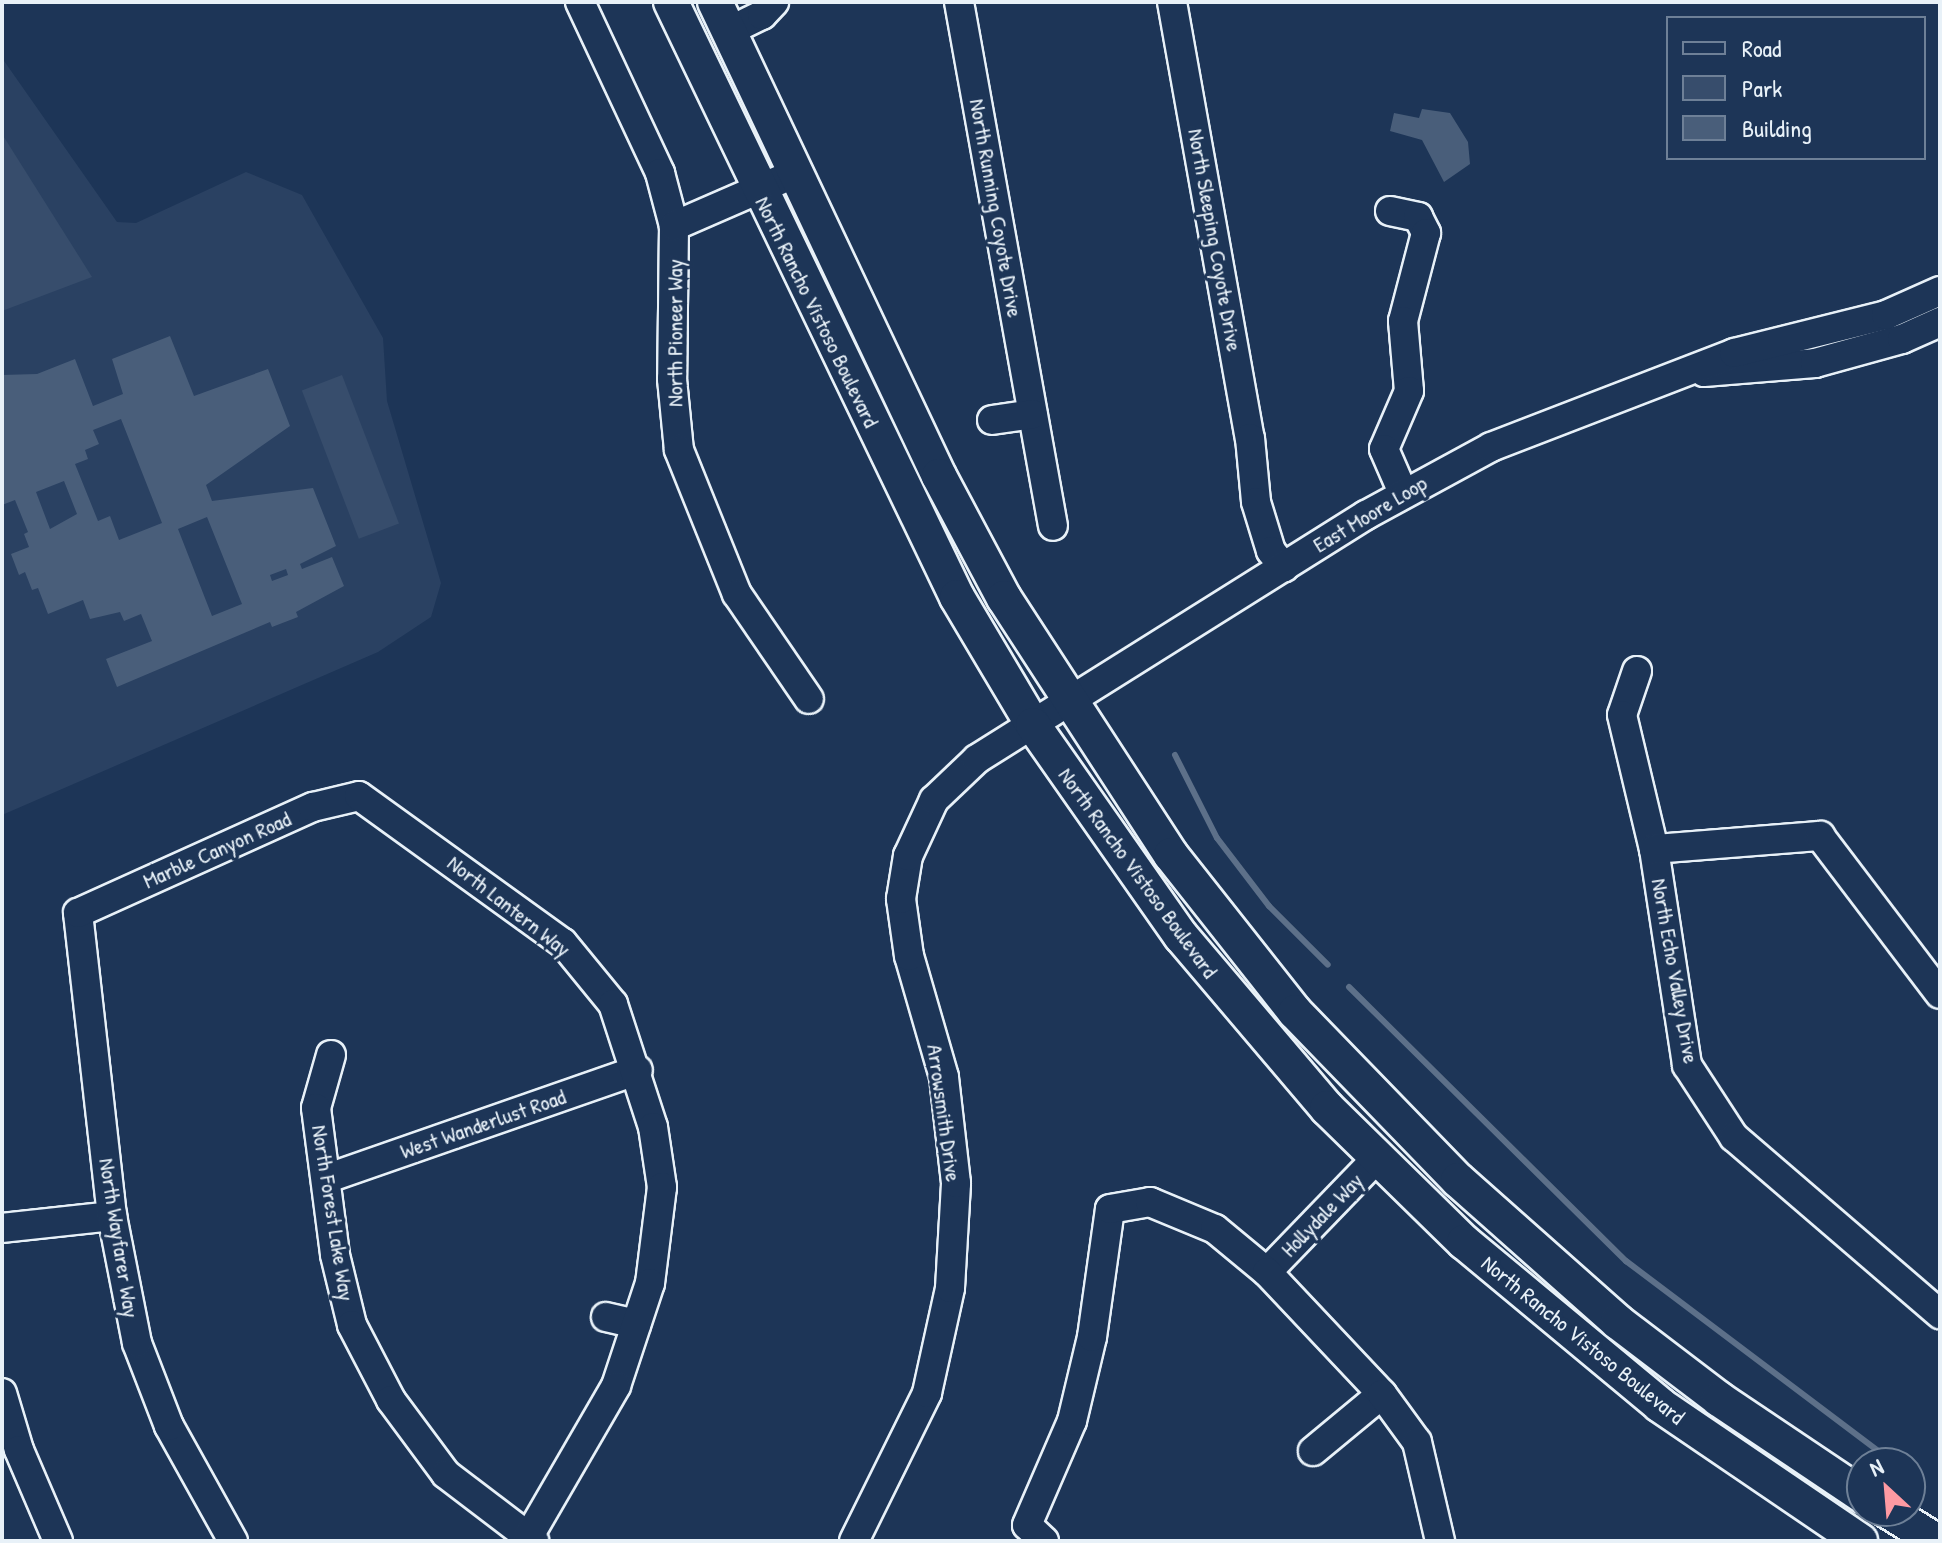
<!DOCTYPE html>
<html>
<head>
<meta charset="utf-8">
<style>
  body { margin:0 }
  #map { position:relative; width:1942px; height:1543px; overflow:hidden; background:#1d3557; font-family:"Patrick Hand",sans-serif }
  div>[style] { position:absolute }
  .built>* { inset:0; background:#2a4162 }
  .green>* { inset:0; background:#374d6c; transform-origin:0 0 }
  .stream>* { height:6px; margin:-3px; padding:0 3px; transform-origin:3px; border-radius:3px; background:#5d7089 }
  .building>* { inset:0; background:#495e7a }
  .roads { filter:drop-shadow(2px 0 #e8f1f8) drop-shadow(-2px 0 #e8f1f8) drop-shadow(0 2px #e8f1f8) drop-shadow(0 -2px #e8f1f8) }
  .minor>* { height:28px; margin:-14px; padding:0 14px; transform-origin:14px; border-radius:14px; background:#1d3557 }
  .major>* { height:34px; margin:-17px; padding:0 17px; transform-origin:17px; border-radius:17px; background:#1d3557 }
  span { translate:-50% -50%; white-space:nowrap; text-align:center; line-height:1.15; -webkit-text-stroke:7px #1d3557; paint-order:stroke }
  .street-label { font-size:22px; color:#e8f1f8 }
  .frame { position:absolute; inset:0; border:4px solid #e8f1f8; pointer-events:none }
  .legend { position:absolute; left:1666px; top:16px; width:260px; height:144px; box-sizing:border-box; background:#1d3557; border:2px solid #6e8097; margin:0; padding:10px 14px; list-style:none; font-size:24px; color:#e8f1f8 }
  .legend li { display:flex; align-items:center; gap:16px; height:40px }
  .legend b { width:40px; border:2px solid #6e8097 }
  .north { position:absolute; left:1846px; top:1447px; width:80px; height:80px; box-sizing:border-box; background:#1d3557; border:2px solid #6e8097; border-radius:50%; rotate:334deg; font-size:22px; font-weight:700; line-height:32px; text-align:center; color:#e8f1f8 }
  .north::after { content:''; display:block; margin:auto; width:28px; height:36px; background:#ff9aa2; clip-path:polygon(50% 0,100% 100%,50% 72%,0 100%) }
</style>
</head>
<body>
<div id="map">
  <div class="built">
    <i style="clip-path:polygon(2px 58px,117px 222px,136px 223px,246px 172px,302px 195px,383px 338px,387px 401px,441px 583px,431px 617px,378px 652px,2px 815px)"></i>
  </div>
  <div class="green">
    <i style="clip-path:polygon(2px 134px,92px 277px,2px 311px)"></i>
    <i style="left:342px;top:375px;width:159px;height:43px;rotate:69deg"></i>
  </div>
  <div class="stream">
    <i style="left:1175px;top:755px;width:93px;rotate:63.2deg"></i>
    <i style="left:1217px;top:838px;width:86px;rotate:52.6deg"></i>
    <i style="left:1269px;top:906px;width:83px;rotate:45deg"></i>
    <i style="left:1349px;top:987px;width:390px;rotate:44.7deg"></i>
    <i style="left:1626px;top:1261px;width:336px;rotate:37deg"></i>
    <i style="left:1910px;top:1475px;width:7px;rotate:34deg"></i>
  </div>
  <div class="building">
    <i style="clip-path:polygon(1422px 109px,1450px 113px,1468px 142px,1470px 164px,1444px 182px,1422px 140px,1390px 131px,1394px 113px,1419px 118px)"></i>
    <i style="clip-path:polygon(evenodd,170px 336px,194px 396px,268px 369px,290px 426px,206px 485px,212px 501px,313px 488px,336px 546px,300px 564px,302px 569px,332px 557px,344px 586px,296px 612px,298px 617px,272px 627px,270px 622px,117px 687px,106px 659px,152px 641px,141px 614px,124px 621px,120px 612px,90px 619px,83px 600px,48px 614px,38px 588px,32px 590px,25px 572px,19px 575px,11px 554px,29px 547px,24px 534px,28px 532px,15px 500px,2px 505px,2px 375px,37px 374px,75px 359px,93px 406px,123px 394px,112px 359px,170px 336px,121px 419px,162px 523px,119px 540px,110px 516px,98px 521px,75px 464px,88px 459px,85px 450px,99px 444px,93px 430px,121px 419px,170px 336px,64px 481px,77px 514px,50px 529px,36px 492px,64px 481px,170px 336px,207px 517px,242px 604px,212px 616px,178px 529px,207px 517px,170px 336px,286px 569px,288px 575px,272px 581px,270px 575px,286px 569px)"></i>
  </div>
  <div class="roads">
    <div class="minor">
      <i style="left:580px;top:2px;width:189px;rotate:64.9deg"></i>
      <i style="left:660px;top:173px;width:55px;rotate:75.2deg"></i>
      <i style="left:674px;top:226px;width:153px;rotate:90.7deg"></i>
      <i style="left:672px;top:379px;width:71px;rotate:84.4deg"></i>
      <i style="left:679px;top:450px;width:155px;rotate:68.1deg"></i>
      <i style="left:737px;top:594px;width:127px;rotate:55.6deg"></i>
      <i style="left:959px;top:2px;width:532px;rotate:79.83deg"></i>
      <i style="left:1172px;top:2px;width:443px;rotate:79.9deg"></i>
      <i style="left:1250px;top:438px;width:64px;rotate:84.6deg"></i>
      <i style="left:1256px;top:502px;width:51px;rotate:73deg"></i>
      <i style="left:1271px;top:551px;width:21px;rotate:51deg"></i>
      <i style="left:729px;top:31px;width:37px;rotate:-26deg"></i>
      <i style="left:762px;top:15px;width:18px;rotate:-47deg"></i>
      <i style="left:1390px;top:211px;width:29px;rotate:12deg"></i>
      <i style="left:1418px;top:217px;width:18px;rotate:63deg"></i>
      <i style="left:1426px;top:233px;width:91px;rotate:104.6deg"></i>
      <i style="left:1403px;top:321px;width:70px;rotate:85.1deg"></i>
      <i style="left:1409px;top:391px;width:63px;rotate:113.3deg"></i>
      <i style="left:1384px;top:449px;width:48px;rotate:66.6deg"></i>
      <i style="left:674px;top:226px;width:133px;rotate:-23.5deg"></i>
      <i style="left:1704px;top:372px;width:111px;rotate:-4.6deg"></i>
      <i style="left:1815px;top:363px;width:90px;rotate:-15.4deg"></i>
      <i style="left:1902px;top:339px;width:42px;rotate:-24.1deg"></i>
      <i style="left:992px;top:420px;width:41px;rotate:-8.3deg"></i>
      <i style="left:1637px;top:671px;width:46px;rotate:108.8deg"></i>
      <i style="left:1622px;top:715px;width:138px;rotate:76.6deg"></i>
      <i style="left:1654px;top:849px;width:219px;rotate:81.3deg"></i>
      <i style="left:1687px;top:1065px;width:86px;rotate:56.9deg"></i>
      <i style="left:1734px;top:1137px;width:272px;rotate:40.7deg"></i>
      <i style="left:1654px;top:849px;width:167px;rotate:-4.5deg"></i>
      <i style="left:1820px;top:836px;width:198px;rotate:52.8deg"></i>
      <i style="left:331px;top:1055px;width:55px;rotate:105.8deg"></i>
      <i style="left:316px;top:1108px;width:148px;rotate:82.6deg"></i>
      <i style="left:335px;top:1255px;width:72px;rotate:76.3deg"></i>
      <i style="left:352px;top:1325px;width:85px;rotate:62.5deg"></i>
      <i style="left:391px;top:1400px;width:92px;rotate:53.4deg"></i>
      <i style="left:446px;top:1474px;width:111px;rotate:37.3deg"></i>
      <i style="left:328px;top:1178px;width:328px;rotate:-19.2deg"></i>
      <i style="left:2px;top:1228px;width:111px;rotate:-6.2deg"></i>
      <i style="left:1267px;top:1272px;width:158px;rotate:-46deg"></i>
      <i style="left:606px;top:1317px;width:31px;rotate:13deg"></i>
      <i style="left:2px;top:1393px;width:59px;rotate:73.4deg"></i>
      <i style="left:19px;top:1450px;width:99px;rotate:66.8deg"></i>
      <i style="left:1313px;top:1451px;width:89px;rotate:-39.6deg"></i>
      <i style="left:233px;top:1541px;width:132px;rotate:-119.1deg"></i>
      <i style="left:169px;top:1426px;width:89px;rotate:-111.1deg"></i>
      <i style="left:137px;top:1343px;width:129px;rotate:-101.1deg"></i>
      <i style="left:112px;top:1216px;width:305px;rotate:-96.4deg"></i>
      <i style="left:78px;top:913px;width:258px;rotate:-24.3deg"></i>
      <i style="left:313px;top:807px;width:47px;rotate:-13.4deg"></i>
      <i style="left:359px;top:796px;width:251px;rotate:35.8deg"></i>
      <i style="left:563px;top:943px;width:79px;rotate:50.7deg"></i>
      <i style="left:613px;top:1004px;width:129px;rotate:72deg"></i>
      <i style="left:653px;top:1127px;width:61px;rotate:81.5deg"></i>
      <i style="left:662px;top:1187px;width:97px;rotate:97.1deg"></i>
      <i style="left:650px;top:1283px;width:108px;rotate:108.3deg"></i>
      <i style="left:616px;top:1386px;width:173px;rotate:120.1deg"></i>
      <i style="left:854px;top:1541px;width:165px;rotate:-63.7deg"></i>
      <i style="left:927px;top:1393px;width:107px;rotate:-77.6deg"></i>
      <i style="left:950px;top:1288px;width:105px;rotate:-86.7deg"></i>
      <i style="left:956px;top:1183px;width:107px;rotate:-96.5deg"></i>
      <i style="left:944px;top:1077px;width:126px;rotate:-106.1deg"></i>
      <i style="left:909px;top:956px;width:58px;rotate:-98deg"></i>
      <i style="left:901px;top:899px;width:44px;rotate:-80.8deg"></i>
      <i style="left:908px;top:856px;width:62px;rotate:-65.1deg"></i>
      <i style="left:934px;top:800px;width:59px;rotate:-43.6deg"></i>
      <i style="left:977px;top:759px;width:459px;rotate:-32.1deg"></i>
      <i style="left:1366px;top:515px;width:142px;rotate:-28.5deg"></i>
      <i style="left:1491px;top:447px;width:261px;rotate:-21.1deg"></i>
      <i style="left:1734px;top:353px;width:157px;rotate:-14deg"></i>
      <i style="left:1886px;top:315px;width:59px;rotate:-24deg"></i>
      <i style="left:1044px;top:1541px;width:23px;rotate:-137deg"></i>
      <i style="left:1027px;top:1525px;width:113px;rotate:-66.6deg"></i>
      <i style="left:1072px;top:1421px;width:86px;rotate:-76.6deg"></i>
      <i style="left:1092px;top:1337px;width:129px;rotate:-82deg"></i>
      <i style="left:1110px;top:1209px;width:41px;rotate:-9.9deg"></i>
      <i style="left:1150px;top:1202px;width:70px;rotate:22.6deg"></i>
      <i style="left:1215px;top:1229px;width:67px;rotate:39.6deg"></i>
      <i style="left:1267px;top:1272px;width:168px;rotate:46.7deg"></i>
      <i style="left:1382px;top:1394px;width:59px;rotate:53.9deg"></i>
      <i style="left:1417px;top:1442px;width:102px;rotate:76.9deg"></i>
    </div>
    <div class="major">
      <i style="left:671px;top:2px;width:660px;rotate:64.33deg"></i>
      <i style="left:957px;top:597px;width:149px;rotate:59.3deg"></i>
      <i style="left:1033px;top:725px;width:258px;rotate:55deg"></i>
      <i style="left:1181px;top:936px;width:226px;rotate:49.7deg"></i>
      <i style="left:1327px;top:1108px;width:192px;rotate:44.4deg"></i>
      <i style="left:1464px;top:1242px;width:255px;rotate:39.7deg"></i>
      <i style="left:1660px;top:1405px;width:242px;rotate:34.2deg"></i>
      <i style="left:715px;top:2px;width:524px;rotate:64.71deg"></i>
      <i style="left:939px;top:476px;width:138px;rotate:62deg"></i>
      <i style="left:1004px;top:598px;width:306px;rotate:57deg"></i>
      <i style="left:1171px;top:855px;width:200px;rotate:51.7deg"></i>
      <i style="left:1295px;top:1012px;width:234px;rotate:45.9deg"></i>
      <i style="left:1458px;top:1180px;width:214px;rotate:41.6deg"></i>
      <i style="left:1618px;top:1322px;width:127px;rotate:37.3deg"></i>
      <i style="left:1719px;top:1399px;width:172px;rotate:33.9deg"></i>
      <i style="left:1888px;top:1511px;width:57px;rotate:32deg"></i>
    </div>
  </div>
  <div class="street-label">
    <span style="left:996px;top:208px;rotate:80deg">North Running Coyote Drive</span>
    <span style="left:1215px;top:240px;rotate:80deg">North Sleeping Coyote Drive</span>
    <span style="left:817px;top:312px;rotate:64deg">North Rancho Vistoso Boulevard</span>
    <span style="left:675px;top:333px;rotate:-90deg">North Pioneer Way</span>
    <span style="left:1370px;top:514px;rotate:-31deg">East Moore Loop</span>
    <span style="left:217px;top:850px;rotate:-24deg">Marble Canyon Road</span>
    <span style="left:1138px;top:873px;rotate:54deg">North Rancho Vistoso Boulevard</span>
    <span style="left:509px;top:906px;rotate:38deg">North Lantern Way</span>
    <span style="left:1675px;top:971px;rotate:80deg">North Echo Valley Drive</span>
    <span style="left:944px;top:1113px;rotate:82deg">Arrowsmith Drive</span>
    <span style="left:483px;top:1124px;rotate:-19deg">West Wanderlust Road</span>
    <span style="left:333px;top:1213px;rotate:81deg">North Forest Lake Way</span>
    <span style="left:1322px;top:1215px;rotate:-46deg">Hollydale Way</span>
    <span style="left:119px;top:1238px;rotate:81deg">North Wayfarer Way</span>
    <span style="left:1583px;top:1340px;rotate:39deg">North Rancho Vistoso Boulevard</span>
  </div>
  <div class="frame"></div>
  <ul class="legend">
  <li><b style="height:10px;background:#1d3557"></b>Road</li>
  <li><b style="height:22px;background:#374d6c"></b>Park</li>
  <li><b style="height:22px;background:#495e7a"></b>Building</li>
  </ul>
  <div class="north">N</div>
</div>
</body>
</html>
